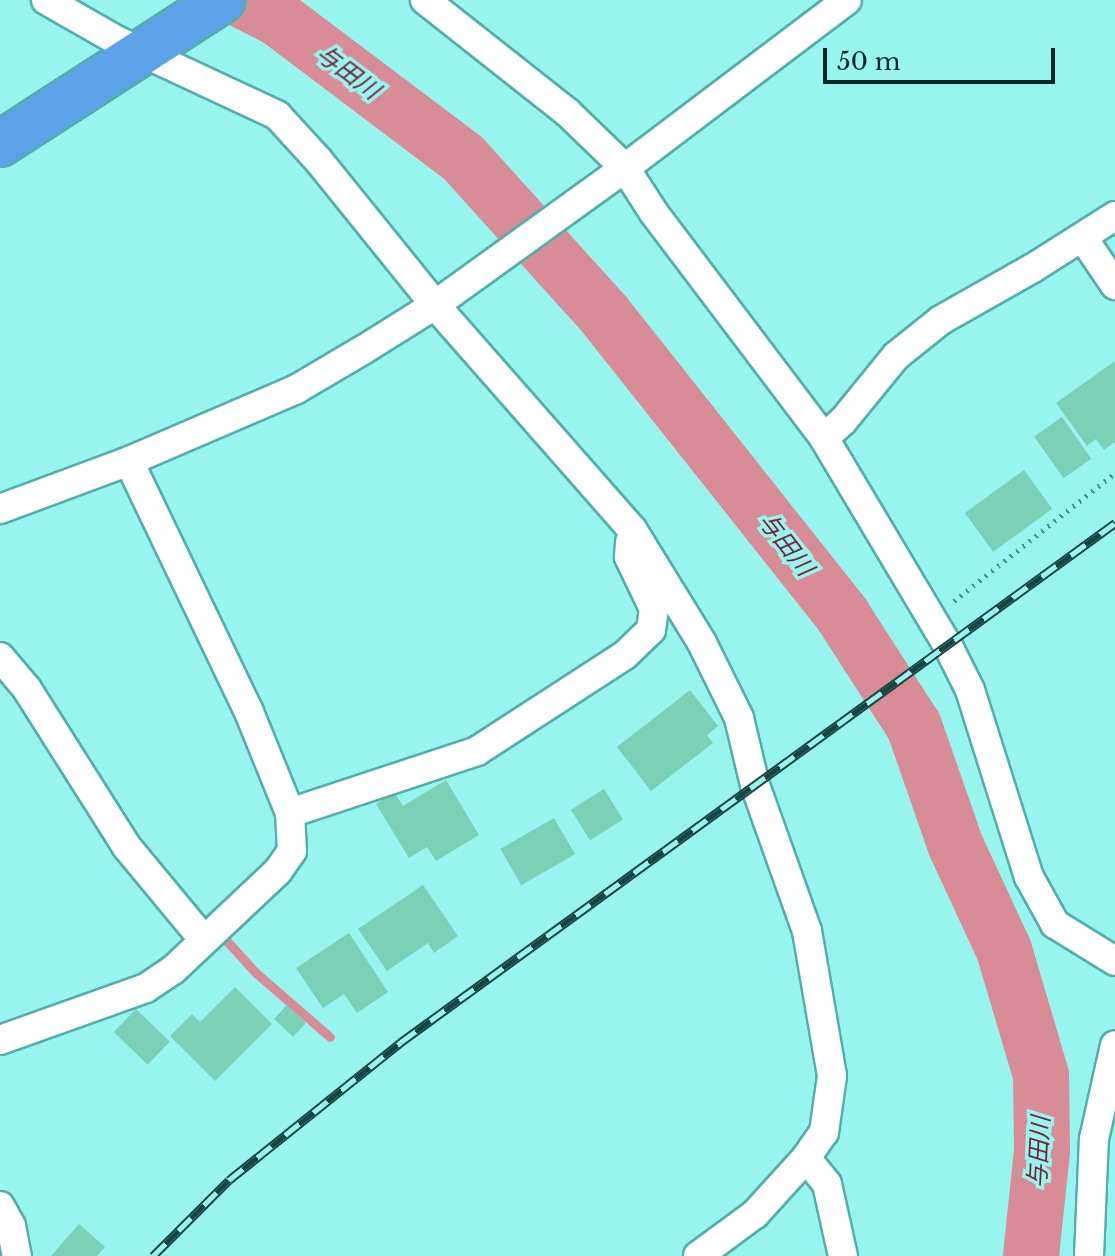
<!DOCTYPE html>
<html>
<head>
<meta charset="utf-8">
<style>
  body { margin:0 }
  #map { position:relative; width:1115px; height:1256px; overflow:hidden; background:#98f4ef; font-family:"Libre Baskerville","Noto Sans JP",serif }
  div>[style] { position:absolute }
  .stream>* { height:9px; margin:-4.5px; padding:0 4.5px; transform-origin:4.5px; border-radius:4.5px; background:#d88c96 }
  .river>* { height:56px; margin:-28px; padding:0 28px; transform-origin:28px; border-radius:28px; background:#d88c96 }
  .building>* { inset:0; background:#7ad1b5; transform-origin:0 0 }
  .path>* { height:5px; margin-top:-2.5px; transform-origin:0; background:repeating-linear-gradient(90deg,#4d8e8b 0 2px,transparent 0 8px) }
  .roads { filter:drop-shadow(2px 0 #52aeaa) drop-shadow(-2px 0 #52aeaa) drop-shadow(0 2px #52aeaa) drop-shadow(0 -2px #52aeaa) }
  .minor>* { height:28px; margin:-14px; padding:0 14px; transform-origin:14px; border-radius:14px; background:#fff }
  .trunk>* { height:44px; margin:-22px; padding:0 22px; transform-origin:22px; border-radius:22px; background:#5ca2e8 }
  .rail>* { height:9px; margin-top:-4.5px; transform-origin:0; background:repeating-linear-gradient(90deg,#98f4ef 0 18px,#184543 0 36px); box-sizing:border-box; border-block:2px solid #184543 }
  span { translate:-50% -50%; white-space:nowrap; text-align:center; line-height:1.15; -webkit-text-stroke:7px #98f4ef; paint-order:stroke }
  .water-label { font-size:24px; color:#7b2136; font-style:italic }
  .scale { position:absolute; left:823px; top:48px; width:232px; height:36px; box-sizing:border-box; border:4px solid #002524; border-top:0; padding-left:10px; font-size:24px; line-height:28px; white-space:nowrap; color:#002524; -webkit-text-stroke:6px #98f4ef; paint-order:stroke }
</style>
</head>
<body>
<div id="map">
  <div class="stream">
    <i style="left:225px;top:939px;width:45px;rotate:47.7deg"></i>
    <i style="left:255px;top:972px;width:99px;rotate:40.9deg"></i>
  </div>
  <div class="river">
    <i style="left:242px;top:0;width:38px;rotate:27deg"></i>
    <i style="left:276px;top:17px;width:234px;rotate:37deg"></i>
    <i style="left:463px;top:158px;width:210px;rotate:47.9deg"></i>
    <i style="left:604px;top:314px;width:385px;rotate:51.6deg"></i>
    <i style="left:843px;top:616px;width:131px;rotate:57.2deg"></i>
    <i style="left:914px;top:726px;width:125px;rotate:70.8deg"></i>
    <i style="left:955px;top:844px;width:117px;rotate:65.2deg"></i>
    <i style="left:1004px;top:950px;width:130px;rotate:73.5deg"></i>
    <i style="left:1041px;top:1075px;width:76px;rotate:89.2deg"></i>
    <i style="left:1042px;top:1151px;width:106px;rotate:96deg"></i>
  </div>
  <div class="building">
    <i style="clip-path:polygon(1115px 361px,1115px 442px,1104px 450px,1096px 439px,1087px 446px,1056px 403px)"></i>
    <i style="left:1062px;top:417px;width:51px;height:34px;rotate:55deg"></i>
    <i style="left:1024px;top:470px;width:48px;height:73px;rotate:54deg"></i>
    <i style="clip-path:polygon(690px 690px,718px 726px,707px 735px,713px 743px,651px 791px,617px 747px)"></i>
    <i style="clip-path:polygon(446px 780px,479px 835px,436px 861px,427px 847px,409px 858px,376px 804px,394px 792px,403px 806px)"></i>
    <i style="left:604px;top:789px;width:36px;height:39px;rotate:58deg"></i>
    <i style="left:554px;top:818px;width:42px;height:62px;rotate:60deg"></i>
    <i style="clip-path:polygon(423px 885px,458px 936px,434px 953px,428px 943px,387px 971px,358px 929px)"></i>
    <i style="clip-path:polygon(349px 933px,388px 992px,357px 1013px,344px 994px,323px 1008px,296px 968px)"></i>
    <i style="clip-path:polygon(235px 987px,272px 1024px,215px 1081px,170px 1036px,192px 1014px,200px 1022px)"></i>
    <i style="left:287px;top:1005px;width:26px;height:19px;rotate:43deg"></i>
    <i style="left:136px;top:1009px;width:47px;height:32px;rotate:44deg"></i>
    <i style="clip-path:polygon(79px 1224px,105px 1247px,97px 1256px,51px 1256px)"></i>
  </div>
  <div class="path">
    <i style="left:954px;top:601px;width:206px;rotate:-38.5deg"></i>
  </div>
  <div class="roads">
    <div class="minor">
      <i style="left:46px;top:0;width:81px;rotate:29.7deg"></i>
      <i style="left:116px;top:40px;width:178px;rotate:25deg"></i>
      <i style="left:277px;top:115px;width:62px;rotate:47.6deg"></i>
      <i style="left:319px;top:161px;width:185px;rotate:51.1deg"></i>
      <i style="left:435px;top:305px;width:298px;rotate:48.7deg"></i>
      <i style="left:632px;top:529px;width:134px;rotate:58.4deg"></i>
      <i style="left:702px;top:643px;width:84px;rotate:63.7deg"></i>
      <i style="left:739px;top:718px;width:69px;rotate:76.6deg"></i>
      <i style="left:755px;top:785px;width:155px;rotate:70.4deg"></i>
      <i style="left:807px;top:931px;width:147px;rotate:80.2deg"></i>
      <i style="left:832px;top:1076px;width:57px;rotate:98.1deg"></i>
      <i style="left:824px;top:1132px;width:32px;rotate:125deg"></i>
      <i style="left:806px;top:1158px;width:76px;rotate:132.3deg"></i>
      <i style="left:755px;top:1214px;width:71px;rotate:143.6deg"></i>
      <i style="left:425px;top:0;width:181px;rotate:38.3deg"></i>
      <i style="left:567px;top:112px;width:81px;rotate:44deg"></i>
      <i style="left:625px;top:168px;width:54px;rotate:57.2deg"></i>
      <i style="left:654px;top:213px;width:282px;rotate:52.9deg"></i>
      <i style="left:824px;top:438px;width:242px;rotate:59.2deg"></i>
      <i style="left:948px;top:646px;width:49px;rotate:63.4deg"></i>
      <i style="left:970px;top:690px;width:196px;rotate:72.5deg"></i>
      <i style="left:1029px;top:877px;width:54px;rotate:61deg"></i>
      <i style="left:1055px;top:924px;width:70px;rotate:31.7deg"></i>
      <i style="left:1083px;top:238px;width:57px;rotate:55.8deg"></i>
      <i style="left:824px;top:438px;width:25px;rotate:-42deg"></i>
      <i style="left:843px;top:421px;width:84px;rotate:-50.8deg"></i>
      <i style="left:896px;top:356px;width:58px;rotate:-38.7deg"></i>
      <i style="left:941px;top:320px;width:106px;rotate:-29.5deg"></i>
      <i style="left:1033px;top:268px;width:97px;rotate:-32.4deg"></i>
      <i style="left:0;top:509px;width:138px;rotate:-20.4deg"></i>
      <i style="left:129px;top:461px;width:181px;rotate:-23.2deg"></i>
      <i style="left:295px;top:390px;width:79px;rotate:-30.5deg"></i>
      <i style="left:363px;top:350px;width:85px;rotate:-32deg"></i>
      <i style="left:435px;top:305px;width:234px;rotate:-35.8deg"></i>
      <i style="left:625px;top:168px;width:278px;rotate:-37.1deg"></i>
      <i style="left:0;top:657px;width:42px;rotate:49.8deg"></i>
      <i style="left:27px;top:689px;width:187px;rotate:57.7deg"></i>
      <i style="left:127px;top:847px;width:121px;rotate:50.4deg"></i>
      <i style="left:290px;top:813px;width:197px;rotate:-18.3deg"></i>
      <i style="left:477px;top:751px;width:176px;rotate:-33deg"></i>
      <i style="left:625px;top:655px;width:36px;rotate:-44deg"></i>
      <i style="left:651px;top:630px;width:21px;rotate:-82deg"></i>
      <i style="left:654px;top:609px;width:58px;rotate:-115.7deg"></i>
      <i style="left:629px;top:557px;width:15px;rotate:-86deg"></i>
      <i style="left:0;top:1040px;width:155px;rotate:-19.6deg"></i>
      <i style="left:146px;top:988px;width:32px;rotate:-34deg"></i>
      <i style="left:173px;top:970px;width:144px;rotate:-43.3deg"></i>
      <i style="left:278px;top:871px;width:24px;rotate:-55deg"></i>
      <i style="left:292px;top:851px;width:38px;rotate:-93deg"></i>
      <i style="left:290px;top:813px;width:109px;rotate:-112.1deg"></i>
      <i style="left:249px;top:712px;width:278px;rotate:-115.6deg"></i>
      <i style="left:806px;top:1158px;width:33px;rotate:51deg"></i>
      <i style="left:827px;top:1184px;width:74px;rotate:77.5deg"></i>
      <i style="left:0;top:1206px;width:23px;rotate:61deg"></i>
      <i style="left:11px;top:1226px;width:31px;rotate:79deg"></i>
      <i style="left:1089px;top:1256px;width:117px;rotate:-87.6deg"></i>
      <i style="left:1094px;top:1139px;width:96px;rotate:-77.4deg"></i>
    </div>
    <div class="trunk">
      <i style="left:0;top:144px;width:265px;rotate:-32.9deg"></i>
    </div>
  </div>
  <div class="rail">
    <i style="left:153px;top:1256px;width:107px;rotate:-45deg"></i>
    <i style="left:229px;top:1180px;width:221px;rotate:-38.7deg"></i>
    <i style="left:401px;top:1042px;width:883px;rotate:-36.01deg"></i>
  </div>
  <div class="water-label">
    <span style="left:348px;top:72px;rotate:37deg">与田川</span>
    <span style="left:786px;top:544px;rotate:52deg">与田川</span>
    <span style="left:1039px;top:1152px;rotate:-87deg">与田川</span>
  </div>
  <div class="scale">50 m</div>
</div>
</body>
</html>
